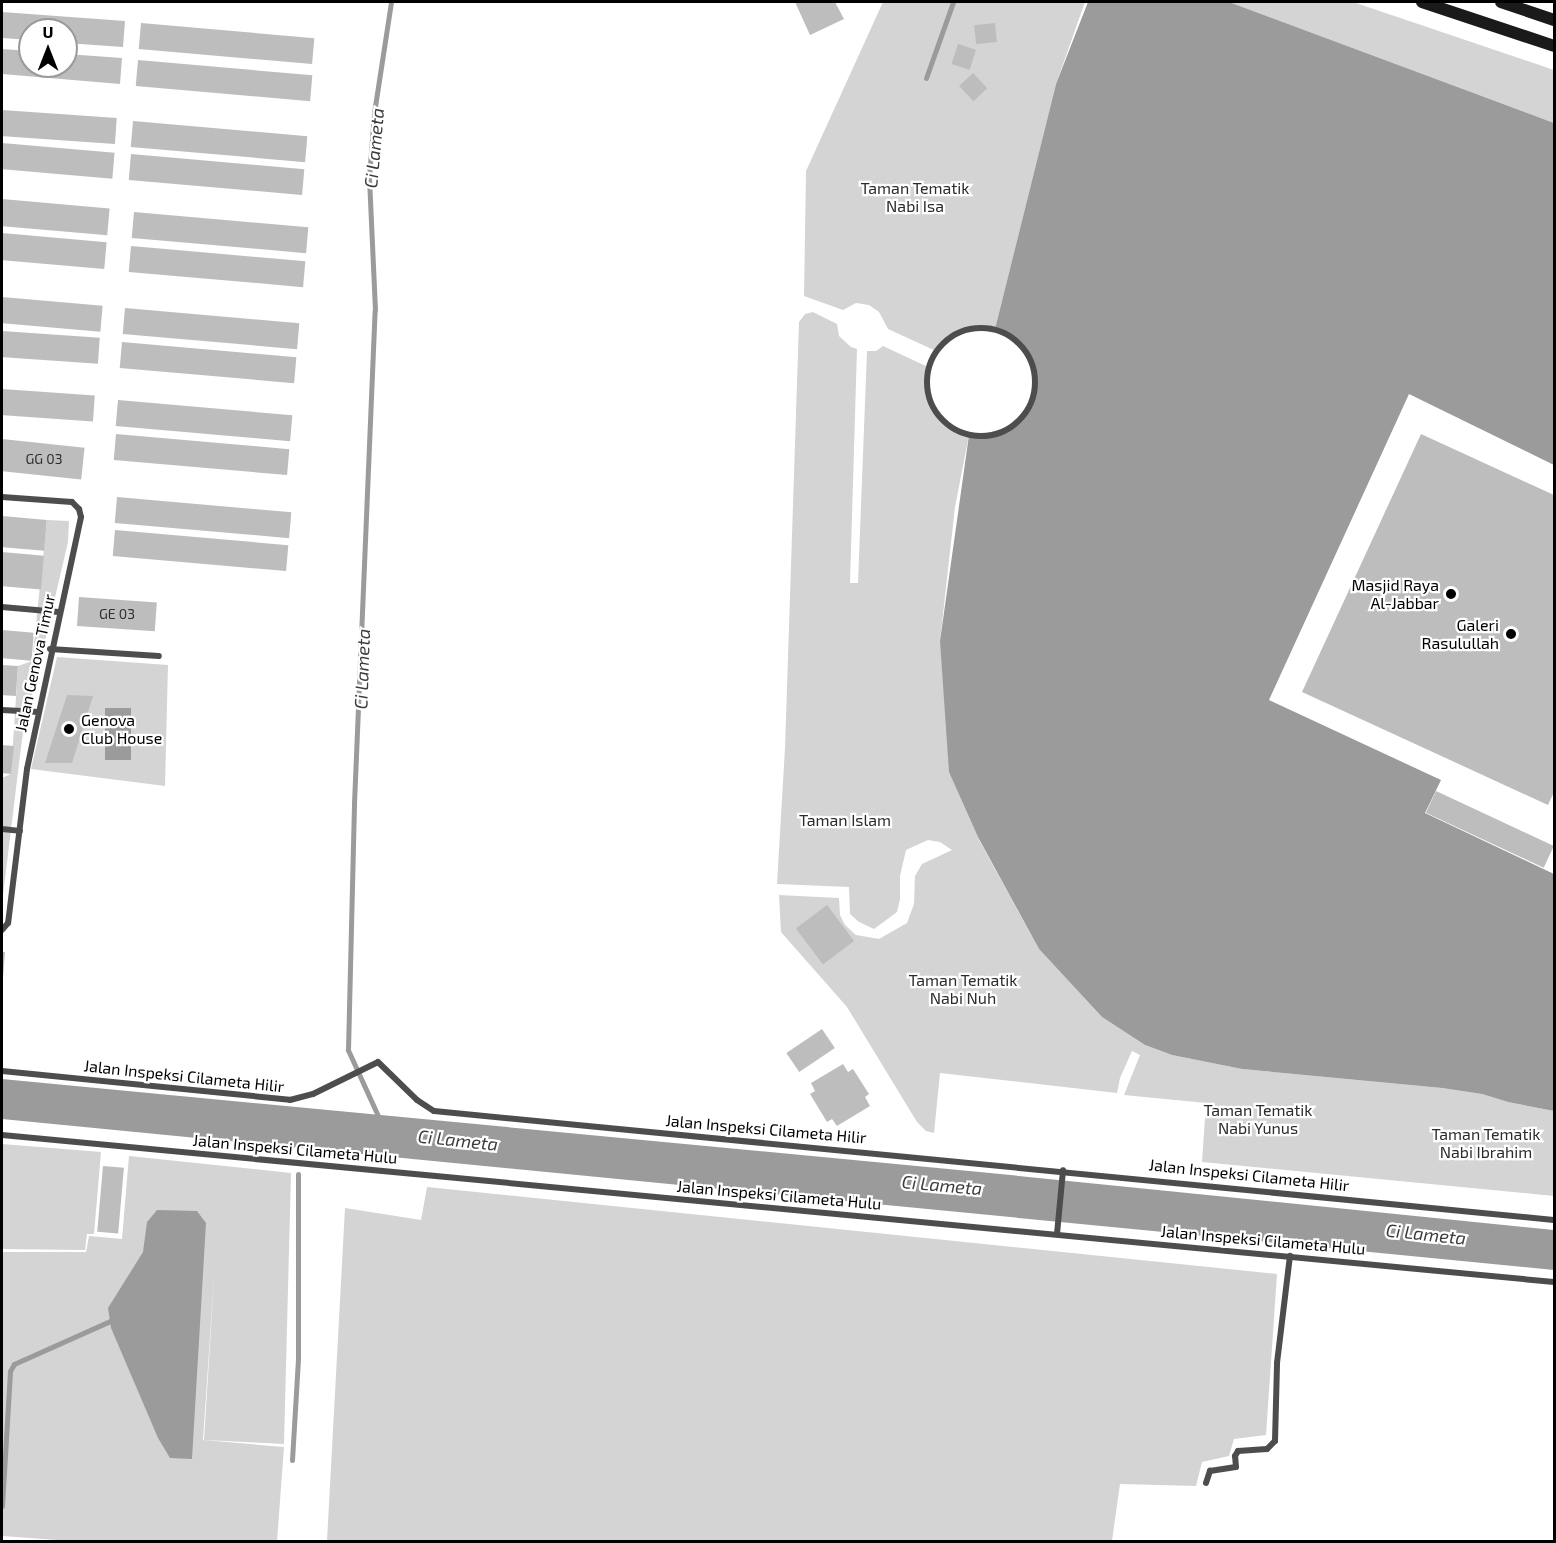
<!DOCTYPE html>
<html>
<head>
<meta charset="utf-8">
<style>
  body { margin:0 }
  #map { position:relative; width:1556px; height:1543px; overflow:hidden; background:#fff; font-family:"Exo 2",sans-serif }
  div>[style] { position:absolute }
  .green>* { inset:0; background:#d4d4d4 }
  .water>* { inset:0; background:#9b9b9b; transform-origin:0 0 }
  .stream>* { height:5px; margin:-2.5px; padding:0 2.5px; transform-origin:2.5px; border-radius:2.5px; background:#9b9b9b }
  .building>* { inset:0; background:#bdbdbd; transform-origin:0 0 }
  .street>* { height:6px; margin:-3px; padding:0 3px; transform-origin:3px; border-radius:3px; background:#4d4d4d }
  .street>.ring { margin:-3px; padding:0; box-sizing:content-box; background:none; border:6px solid #4d4d4d; border-radius:50% }
  .secondary>* { height:12px; margin:-6px; padding:0 6px; transform-origin:6px; border-radius:6px; background:#1a1a1a }
  .dots>* { width:16px; height:16px; translate:-50% -50%; box-sizing:border-box; border:3px solid #fff; border-radius:50% }
  span { translate:-50% -50%; white-space:nowrap; text-align:center; line-height:1.15; -webkit-text-stroke:4.5px #fff; paint-order:stroke }
  .number-label { font-size:14px; color:#2f2f2f }
  .number-label span { -webkit-text-stroke-width:0 }
  .park-label { font-size:16px; color:#2b2b2b }
  .poi-label { font-size:16px; color:#000 }
  .right { translate:-100% -50%; text-align:right }
  .left { translate:0 -50%; text-align:left }
  .street-label { font-size:16px; color:#000 }
  .water-label { font-size:18px; color:#3c3c3c; font-style:italic }
  .frame { position:absolute; inset:0; border:3px solid #000; pointer-events:none }
  .north { position:absolute; left:18px; top:18px; width:60px; height:60px; box-sizing:border-box; background:#fff; border:2px solid #999; border-radius:50%; rotate:0deg; font-size:16px; font-weight:700; line-height:24px; text-align:center; color:#000 }
  .north::after { content:''; display:block; margin:auto; width:21px; height:27px; background:#000; clip-path:polygon(50% 0,100% 100%,50% 72%,0 100%) }
</style>
</head>
<body>
<div id="map">
  <div class="green">
    <i style="clip-path:polygon(883px 2px,1085px 2px,1056px 84px,995px 329px,977px 328px,959px 332px,936px 351px,888px 329px,879px 312px,869px 305px,856px 303px,843px 310px,804px 296px,806px 171px)"></i>
    <i style="clip-path:polygon(1229px 2px,1353px 2px,1554px 70px,1554px 123px)"></i>
    <i style="clip-path:polygon(813px 312px,837px 324px,839px 336px,851px 347px,857px 349px,850px 583px,858px 583px,867px 351px,876px 351px,883px 346px,928px 367px,927px 391px,933px 408px,944px 422px,969px 435px,955px 507px,940px 641px,979px 840px,1039px 949px,1102px 1017px,1145px 1045px,1172px 1055px,1242px 1069px,1442px 1088px,1482px 1094px,1508px 1102px,1554px 1111px,1554px 1196px,1202px 1162px,1206px 1103px,1124px 1095px,1140px 1055px,1132px 1051px,1120px 1078px,1117px 1093px,940px 1073px,934px 1133px,926px 1131px,917px 1122px,847px 1007px,781px 932px,779px 895px,839px 898px,840px 915px,845px 925px,856px 935px,879px 939px,907px 923px,914px 904px,915px 876px,922px 864px,952px 850px,940px 842px,928px 840px,906px 850px,900px 876px,900px 899px,897px 912px,874px 929px,859px 922px,850px 914px,849px 887px,777px 884px,785px 748px,799px 322px,805px 314px)"></i>
    <i style="clip-path:polygon(47px 520px,69px 521px,68px 542px,22px 739px,2px 904px,2px 778px,11px 774px,18px 666px,32px 661px)"></i>
    <i style="clip-path:polygon(57px 657px,168px 665px,165px 786px,31px 769px)"></i>
    <i style="clip-path:polygon(2px 1144px,101px 1152px,94px 1234px,87px 1234px,85px 1250px,2px 1249px)"></i>
    <i style="clip-path:polygon(129px 1156px,291px 1173px,284px 1444px,204px 1440px,215px 1264px,203px 1440px,284px 1447px,277px 1541px,84px 1542px,2px 1536px,2px 1252px,86px 1252px,89px 1236px,122px 1239px)"></i>
    <i style="clip-path:polygon(427px 1187px,1277px 1274px,1266px 1435px,1234px 1439px,1229px 1456px,1202px 1462px,1196px 1486px,1120px 1484px,1112px 1541px,327px 1541px,345px 1208px,421px 1220px)"></i>
  </div>
  <div class="water">
    <i style="clip-path:polygon(1088px 2px,1229px 2px,1554px 123px,1554px 465px,1409px 394px,1269px 700px,1441px 780px,1425px 813px,1554px 874px,1554px 1111px,1508px 1102px,1482px 1094px,1442px 1088px,1242px 1069px,1172px 1055px,1145px 1045px,1102px 1017px,1039px 949px,979px 839px,949px 772px,940px 641px,969px 435px,997px 434px,1012px 426px,1023px 416px,1035px 393px,1035px 381px,1029px 356px,1011px 336px,995px 329px,1056px 84px)"></i>
    <i style="left:105px;top:708px;width:26px;height:52px"></i>
    <i style="clip-path:polygon(2px 1079px,990px 1173px,1554px 1230px,1554px 1270px,2px 1119px)"></i>
    <i style="clip-path:polygon(157px 1210px,197px 1211px,206px 1223px,192px 1459px,170px 1458px,158px 1438px,111px 1328px,108px 1308px,143px 1252px,147px 1222px)"></i>
  </div>
  <div class="stream">
    <i style="left:926px;top:78px;width:81px;rotate:-70.4deg"></i>
    <i style="left:382px;top:1120px;width:4px;rotate:-146deg"></i>
    <i style="left:379px;top:1118px;width:75px;rotate:-114.5deg"></i>
    <i style="left:348px;top:1050px;width:247px;rotate:-88.6deg"></i>
    <i style="left:354px;top:803px;width:493px;rotate:-87.6deg"></i>
    <i style="left:375px;top:310px;width:133px;rotate:-92.6deg"></i>
    <i style="left:369px;top:177px;width:64px;rotate:-85.5deg"></i>
    <i style="left:374px;top:113px;width:112px;rotate:-81.3deg"></i>
    <i style="left:292px;top:1460px;width:102px;rotate:-86.6deg"></i>
    <i style="left:298px;top:1358px;width:184px;rotate:-90deg"></i>
    <i style="left:2px;top:1506px;width:135px;rotate:-86.6deg"></i>
    <i style="left:10px;top:1371px;width:8px;rotate:-60deg"></i>
    <i style="left:14px;top:1364px;width:113px;rotate:-24.1deg"></i>
  </div>
  <div class="building">
    <i style="clip-path:polygon(795px 2px,835px 2px,844px 19px,810px 35px)"></i>
    <i style="clip-path:polygon(2px 12px,125px 21px,123px 47px,66px 43px,66px 30px,30px 30px,30px 40px,2px 38px)"></i>
    <i style="left:141px;top:23px;width:174px;height:26px;rotate:5deg"></i>
    <i style="left:995px;top:23px;width:19px;height:21px;rotate:84deg"></i>
    <i style="left:958px;top:44px;width:19px;height:21px;rotate:18deg"></i>
    <i style="clip-path:polygon(2px 49px,30px 51px,30px 66px,66px 66px,66px 54px,122px 58px,120px 84px,2px 74px)"></i>
    <i style="left:138px;top:60px;width:175px;height:26px;rotate:5deg"></i>
    <i style="left:973px;top:73px;width:21px;height:19px;rotate:47deg"></i>
    <i style="left:2px;top:110px;width:115px;height:26px;rotate:4deg"></i>
    <i style="left:133px;top:121px;width:175px;height:26px;rotate:5deg"></i>
    <i style="left:2px;top:143px;width:113px;height:26px;rotate:5deg"></i>
    <i style="left:131px;top:154px;width:174px;height:26px;rotate:5deg"></i>
    <i style="left:2px;top:199px;width:108px;height:27px;rotate:5deg"></i>
    <i style="left:134px;top:212px;width:175px;height:26px;rotate:5deg"></i>
    <i style="left:2px;top:233px;width:105px;height:27px;rotate:5deg"></i>
    <i style="left:131px;top:246px;width:175px;height:26px;rotate:5deg"></i>
    <i style="left:2px;top:297px;width:101px;height:26px;rotate:5deg"></i>
    <i style="left:125px;top:308px;width:175px;height:26px;rotate:5deg"></i>
    <i style="left:2px;top:331px;width:98px;height:26px;rotate:4deg"></i>
    <i style="left:122px;top:342px;width:175px;height:26px;rotate:5deg"></i>
    <i style="left:2px;top:389px;width:93px;height:26px;rotate:4deg"></i>
    <i style="left:118px;top:400px;width:175px;height:26px;rotate:5deg"></i>
    <i style="left:116px;top:434px;width:174px;height:26px;rotate:5deg"></i>
    <i style="clip-path:polygon(1421px 434px,1554px 495px,1554px 792px,1548px 805px,1302px 692px)"></i>
    <i style="left:2px;top:439px;width:83px;height:32px;rotate:6deg"></i>
    <i style="left:117px;top:497px;width:175px;height:26px;rotate:5deg"></i>
    <i style="left:2px;top:516px;width:45px;height:31px;rotate:5deg"></i>
    <i style="left:115px;top:530px;width:174px;height:26px;rotate:5deg"></i>
    <i style="left:2px;top:552px;width:42px;height:34px;rotate:5deg"></i>
    <i style="left:79px;top:597px;width:78px;height:29px;rotate:4deg"></i>
    <i style="left:2px;top:630px;width:32px;height:28px;rotate:5deg"></i>
    <i style="left:2px;top:665px;width:16px;height:30px;rotate:4deg"></i>
    <i style="clip-path:polygon(67px 695px,93px 696px,72px 763px,45px 763px)"></i>
    <i style="clip-path:polygon(2px 745px,14px 746px,11px 774px,2px 773px)"></i>
    <i style="left:1436px;top:791px;width:130px;height:24px;rotate:25deg"></i>
    <i style="left:827px;top:905px;width:45px;height:39px;rotate:53deg"></i>
    <i style="clip-path:polygon(2px 952px,5px 952px,3px 978px,2px 978px)"></i>
    <i style="left:822px;top:1029px;width:23px;height:43px;rotate:56deg"></i>
    <i style="clip-path:polygon(843px 1064px,848px 1072px,853px 1069px,869px 1094px,865px 1097px,870px 1106px,837px 1126px,832px 1119px,827px 1122px,810px 1094px,815px 1091px,811px 1083px)"></i>
    <i style="left:103px;top:1166px;width:21px;height:66px;rotate:5deg"></i>
  </div>
  <div class="street">
    <i class="ring" style="left:927px;top:328px;width:102px;height:102px"></i>
    <i style="left:2px;top:497px;width:70px;rotate:4.1deg"></i>
    <i style="left:72px;top:502px;width:10px;rotate:45deg"></i>
    <i style="left:79px;top:509px;width:8px;rotate:76deg"></i>
    <i style="left:81px;top:517px;width:258px;rotate:102.1deg"></i>
    <i style="left:27px;top:769px;width:155px;rotate:97deg"></i>
    <i style="left:8px;top:923px;width:9px;rotate:131deg"></i>
    <i style="left:2px;top:607px;width:57px;rotate:5deg"></i>
    <i style="left:50px;top:649px;width:109px;rotate:3.7deg"></i>
    <i style="left:2px;top:710px;width:37px;rotate:3deg"></i>
    <i style="left:2px;top:829px;width:18px;rotate:6deg"></i>
    <i style="left:2px;top:1071px;width:289px;rotate:5.7deg"></i>
    <i style="left:290px;top:1100px;width:24px;rotate:-15deg"></i>
    <i style="left:313px;top:1094px;width:72px;rotate:-26.2deg"></i>
    <i style="left:378px;top:1062px;width:54px;rotate:44.3deg"></i>
    <i style="left:417px;top:1100px;width:20px;rotate:33deg"></i>
    <i style="left:434px;top:1111px;width:1125px;rotate:5.56deg"></i>
    <i style="left:2px;top:1135px;width:1559px;rotate:5.41deg"></i>
    <i style="left:1057px;top:1234px;width:64px;rotate:-84.6deg"></i>
    <i style="left:1206px;top:1483px;width:13px;rotate:-72deg"></i>
    <i style="left:1210px;top:1471px;width:26px;rotate:-9deg"></i>
    <i style="left:1236px;top:1467px;width:11px;rotate:-95deg"></i>
    <i style="left:1235px;top:1456px;width:6px;rotate:-59deg"></i>
    <i style="left:1238px;top:1451px;width:29px;rotate:-4deg"></i>
    <i style="left:1267px;top:1449px;width:11px;rotate:-45deg"></i>
    <i style="left:1275px;top:1441px;width:78px;rotate:-88.5deg"></i>
    <i style="left:1277px;top:1363px;width:108px;rotate:-83.1deg"></i>
  </div>
  <div class="secondary">
    <i style="left:1422px;top:2px;width:139px;rotate:18.4deg"></i>
    <i style="left:1501px;top:2px;width:56px;rotate:18.8deg"></i>
  </div>
  <div class="dots">
    <i style="left:1451px;top:594px;background:#000"></i>
    <i style="left:1511px;top:634px;background:#000"></i>
    <i style="left:69px;top:729px;background:#000"></i>
  </div>
  <div class="number-label">
    <span style="left:44px;top:459px">GG 03</span>
    <span style="left:117px;top:614px">GE 03</span>
  </div>
  <div class="park-label">
    <span style="left:915px;top:197px">Taman Tematik<br>Nabi Isa</span>
    <span style="left:845px;top:820px">Taman Islam</span>
    <span style="left:963px;top:989px">Taman Tematik<br>Nabi Nuh</span>
    <span style="left:1258px;top:1119px">Taman Tematik<br>Nabi Yunus</span>
    <span style="left:1486px;top:1143px">Taman Tematik<br>Nabi Ibrahim</span>
  </div>
  <div class="poi-label">
    <span class="right" style="left:1439px;top:594px">Masjid Raya<br>Al-Jabbar</span>
    <span class="right" style="left:1499px;top:634px">Galeri<br>Rasulullah</span>
    <span class="left" style="left:81px;top:729px">Genova<br>Club House</span>
  </div>
  <div class="street-label">
    <span style="left:35px;top:663px;rotate:-78deg">Jalan Genova Timur</span>
    <span style="left:184px;top:1076px;rotate:6deg">Jalan Inspeksi Cilameta Hilir</span>
    <span style="left:766px;top:1129px;rotate:5deg">Jalan Inspeksi Cilameta Hilir</span>
    <span style="left:295px;top:1149px;rotate:5deg">Jalan Inspeksi Cilameta Hulu</span>
    <span style="left:1249px;top:1175px;rotate:6deg">Jalan Inspeksi Cilameta Hilir</span>
    <span style="left:779px;top:1195px;rotate:5deg">Jalan Inspeksi Cilameta Hulu</span>
    <span style="left:1263px;top:1240px;rotate:5deg">Jalan Inspeksi Cilameta Hulu</span>
  </div>
  <div class="water-label">
    <span style="left:374px;top:148px;rotate:-85deg">Ci Lameta</span>
    <span style="left:362px;top:669px;rotate:-88deg">Ci Lameta</span>
    <span style="left:458px;top:1140px;rotate:6deg">Ci Lameta</span>
    <span style="left:942px;top:1185px;rotate:5deg">Ci Lameta</span>
    <span style="left:1426px;top:1234px;rotate:6deg">Ci Lameta</span>
  </div>
  <div class="frame"></div>
  <div class="north">U</div>
</div>
</body>
</html>
